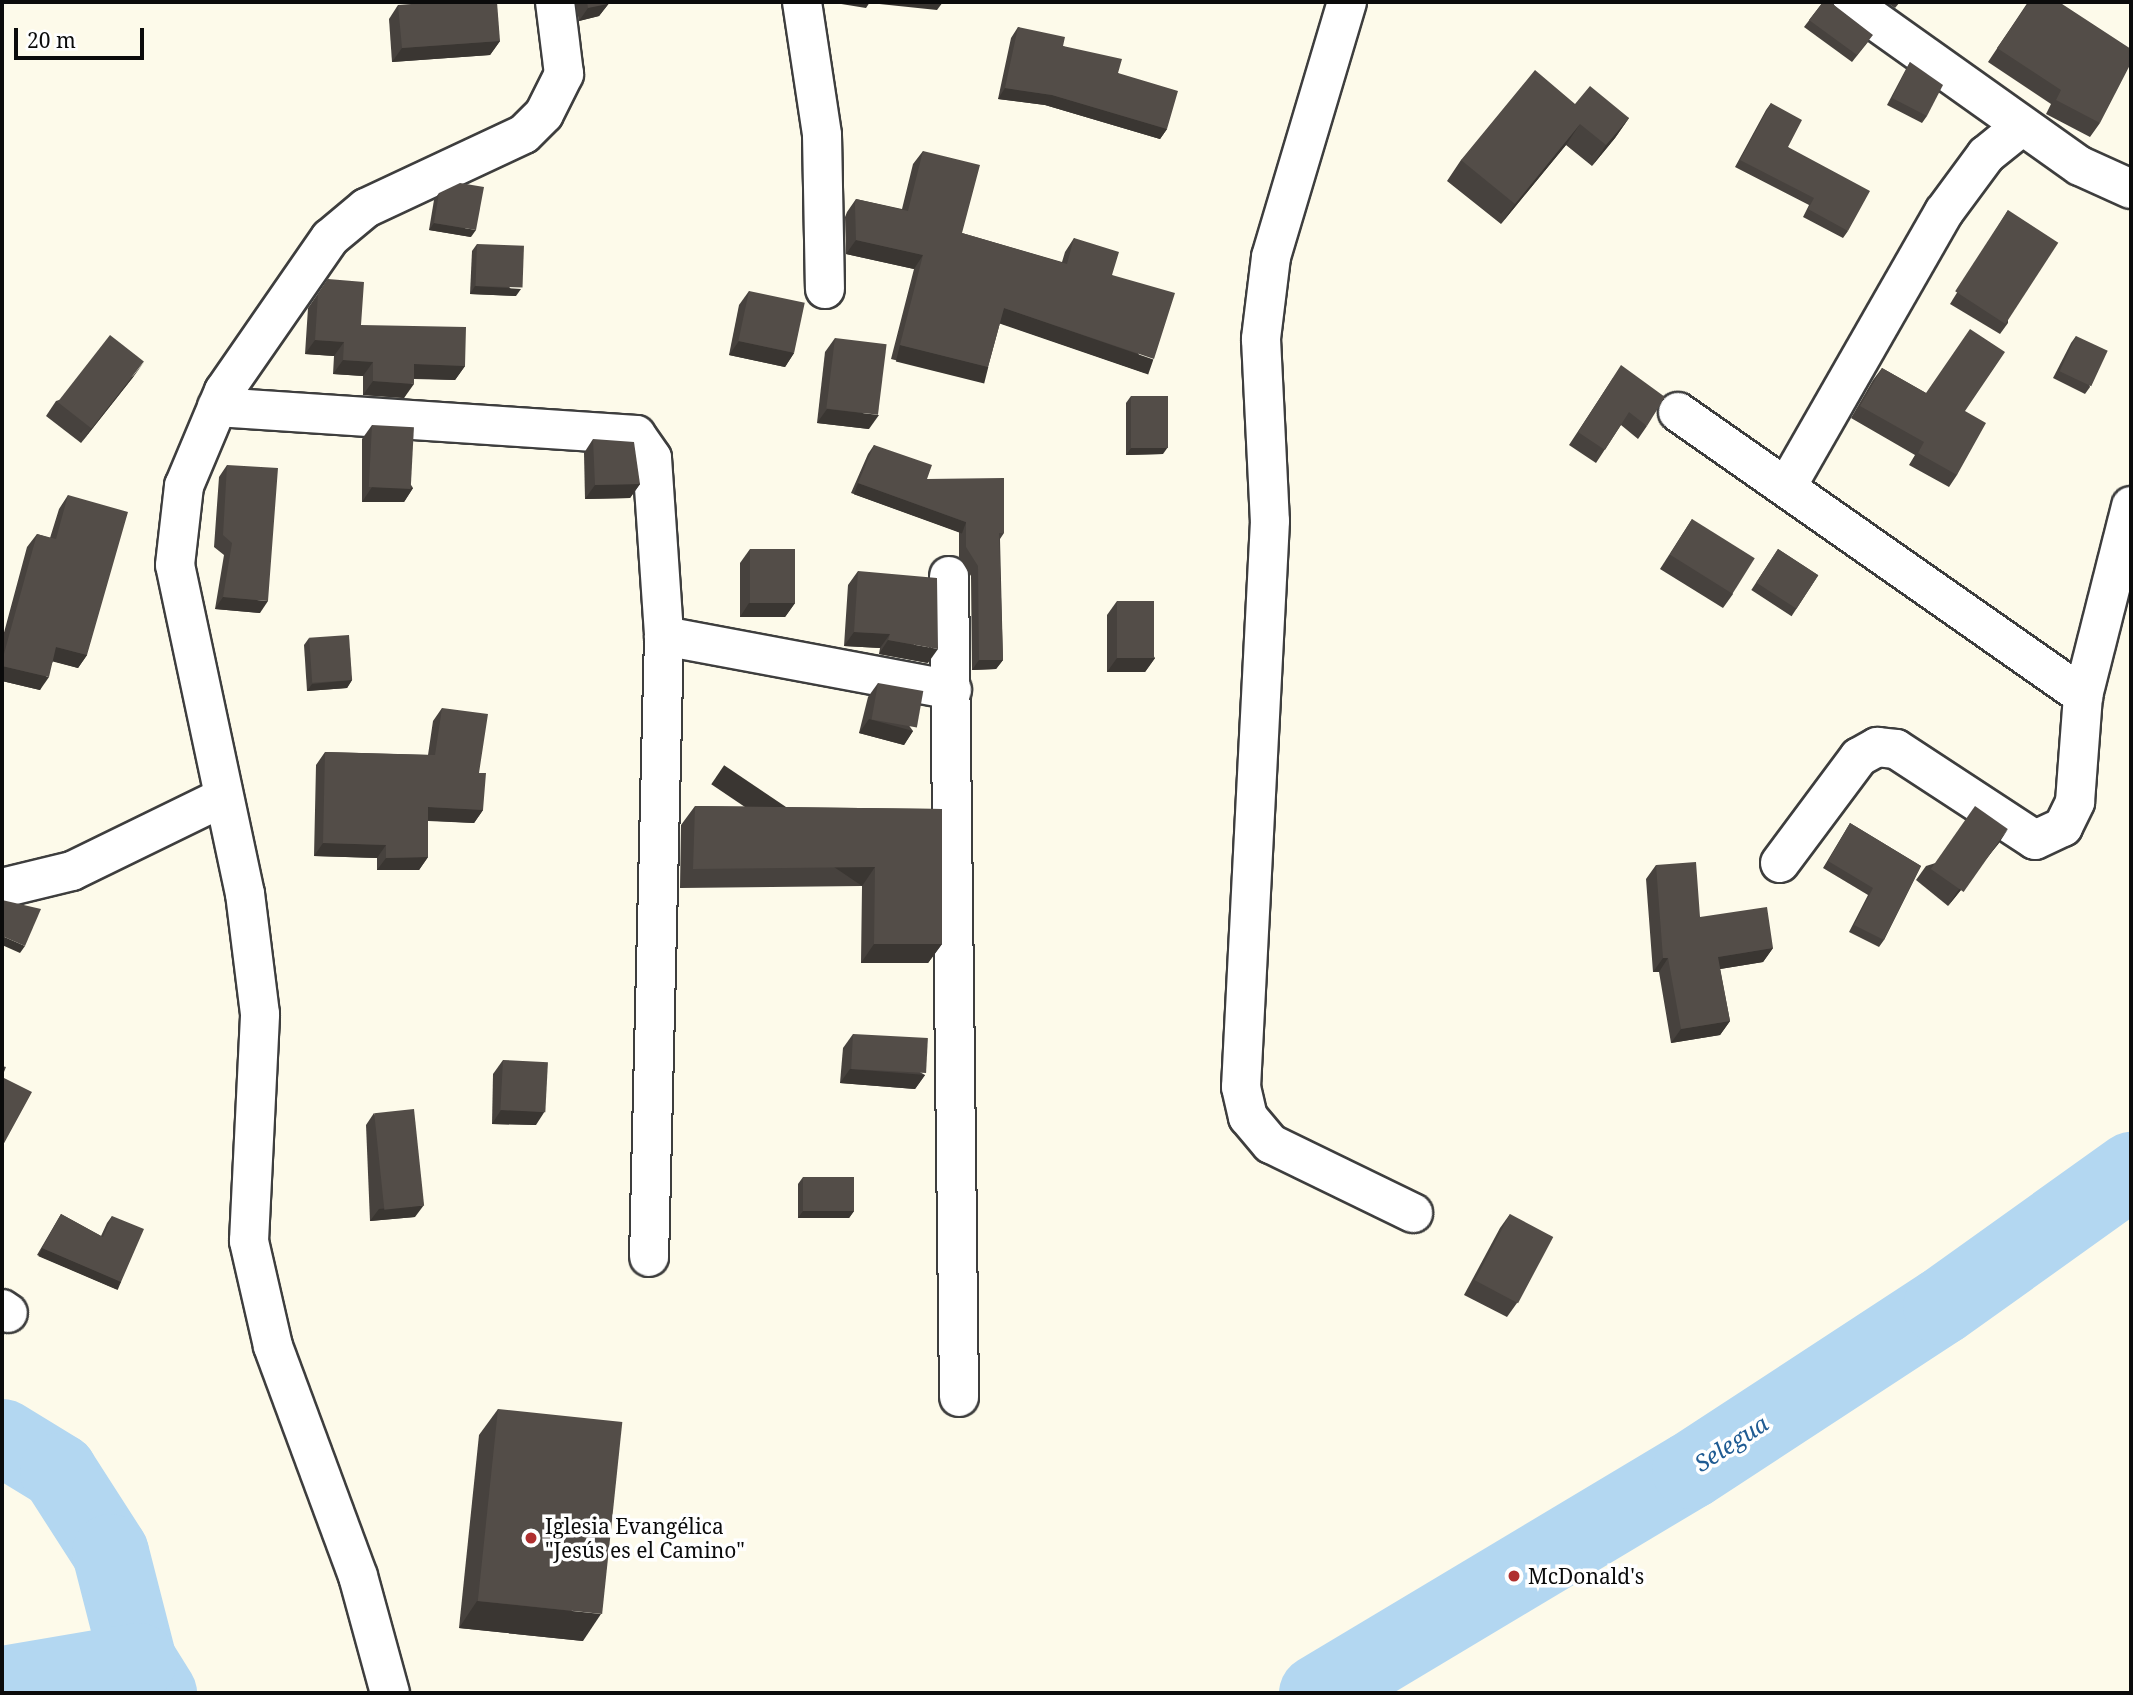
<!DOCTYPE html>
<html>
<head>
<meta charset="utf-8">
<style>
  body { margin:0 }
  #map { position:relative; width:2133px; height:1695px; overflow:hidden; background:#fdfaea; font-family:"Noto Serif",serif }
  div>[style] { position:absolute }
  .river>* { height:77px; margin:-38.5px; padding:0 38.5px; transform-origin:38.5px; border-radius:38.5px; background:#b3d7f1 }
  .roads { filter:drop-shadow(2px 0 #3e3e3e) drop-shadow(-2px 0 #3e3e3e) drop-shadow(0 2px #3e3e3e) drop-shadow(0 -2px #3e3e3e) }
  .minor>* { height:38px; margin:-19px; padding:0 19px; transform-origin:19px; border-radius:19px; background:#fff }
  .tertiary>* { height:38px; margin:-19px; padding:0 19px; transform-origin:19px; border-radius:19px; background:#fff }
  .wall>* { inset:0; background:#47423e; transform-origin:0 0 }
  .shaded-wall>* { inset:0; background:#3a3632; transform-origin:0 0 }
  .building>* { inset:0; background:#534d48; transform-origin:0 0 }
  .dots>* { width:19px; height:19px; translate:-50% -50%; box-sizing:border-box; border:4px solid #fff; border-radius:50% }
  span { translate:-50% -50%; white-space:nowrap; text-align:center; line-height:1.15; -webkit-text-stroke:7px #fff; paint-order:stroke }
  .poi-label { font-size:21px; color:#0b0b0b }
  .left { translate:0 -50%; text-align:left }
  .water-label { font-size:23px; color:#1f5b92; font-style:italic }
  .frame { position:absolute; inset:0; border:4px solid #0b0b0b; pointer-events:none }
  .scale { position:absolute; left:14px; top:28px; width:130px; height:32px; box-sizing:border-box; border:4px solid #0b0b0b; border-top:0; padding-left:9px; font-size:21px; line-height:24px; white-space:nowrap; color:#0b0b0b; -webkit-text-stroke:5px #fff; paint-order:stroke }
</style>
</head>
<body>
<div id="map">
  <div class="river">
    <i style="left:2px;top:1437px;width:66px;rotate:31.3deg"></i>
    <i style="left:58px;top:1471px;width:96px;rotate:57.3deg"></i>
    <i style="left:110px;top:1552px;width:113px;rotate:75.6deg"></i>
    <i style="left:138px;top:1661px;width:38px;rotate:58deg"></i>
    <i style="left:2px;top:1684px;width:138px;rotate:-9.6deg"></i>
    <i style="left:1317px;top:1693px;width:435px;rotate:-30.9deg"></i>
    <i style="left:1690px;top:1470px;width:300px;rotate:-33.2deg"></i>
    <i style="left:1941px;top:1306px;width:234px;rotate:-35.6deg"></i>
  </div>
  <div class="roads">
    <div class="minor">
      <i style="left:802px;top:2px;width:134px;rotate:81.4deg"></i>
      <i style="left:822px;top:135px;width:154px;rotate:88.9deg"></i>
      <i style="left:1347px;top:2px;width:266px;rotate:106.6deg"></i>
      <i style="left:1271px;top:257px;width:83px;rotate:97deg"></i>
      <i style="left:1261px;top:339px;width:182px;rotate:87.2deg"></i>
      <i style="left:1270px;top:521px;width:567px;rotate:92.93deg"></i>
      <i style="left:1241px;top:1087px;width:31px;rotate:77deg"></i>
      <i style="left:1248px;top:1117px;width:35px;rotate:50deg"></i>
      <i style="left:1271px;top:1144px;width:158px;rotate:25.9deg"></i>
      <i style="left:1849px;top:2px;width:283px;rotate:35.4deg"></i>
      <i style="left:2080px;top:166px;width:56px;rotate:24.3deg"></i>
      <i style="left:217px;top:407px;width:420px;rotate:3.8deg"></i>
      <i style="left:636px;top:435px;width:28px;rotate:55deg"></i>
      <i style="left:652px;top:458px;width:178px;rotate:86.1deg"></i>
      <i style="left:664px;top:636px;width:621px;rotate:91.38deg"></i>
      <i style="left:1678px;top:412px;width:495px;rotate:35deg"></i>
      <i style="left:1787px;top:486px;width:316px;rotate:-60.2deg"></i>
      <i style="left:1944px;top:212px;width:71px;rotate:-53.6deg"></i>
      <i style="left:1986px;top:155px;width:46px;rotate:-38.9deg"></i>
      <i style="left:949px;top:576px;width:821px;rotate:89.3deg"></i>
      <i style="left:664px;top:636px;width:293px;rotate:10.6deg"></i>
      <i style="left:1780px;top:863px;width:132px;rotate:-53.3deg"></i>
      <i style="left:1859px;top:757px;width:21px;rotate:-29deg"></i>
      <i style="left:1877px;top:747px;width:19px;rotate:6deg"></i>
      <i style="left:1896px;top:749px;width:166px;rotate:33.2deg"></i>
      <i style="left:2035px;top:840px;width:31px;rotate:-25deg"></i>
      <i style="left:2063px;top:827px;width:28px;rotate:-64deg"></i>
      <i style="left:2075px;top:802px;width:106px;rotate:-85.7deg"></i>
      <i style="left:2083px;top:696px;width:196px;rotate:-75.8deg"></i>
      <i style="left:2px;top:888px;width:72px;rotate:-13.7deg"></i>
      <i style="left:72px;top:871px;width:167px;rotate:-26deg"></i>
      <i style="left:2px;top:1309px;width:7px;rotate:34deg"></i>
    </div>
    <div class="tertiary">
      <i style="left:390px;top:1693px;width:121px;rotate:-105.3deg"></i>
      <i style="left:358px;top:1576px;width:245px;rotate:-110.3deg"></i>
      <i style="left:273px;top:1346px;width:108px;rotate:-102.9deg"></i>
      <i style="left:249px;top:1241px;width:227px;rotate:-87.2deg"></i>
      <i style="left:260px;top:1014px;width:121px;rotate:-97.1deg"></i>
      <i style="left:245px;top:894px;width:336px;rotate:-102deg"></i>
      <i style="left:175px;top:565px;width:80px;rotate:-83.5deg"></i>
      <i style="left:184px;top:486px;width:103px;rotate:-67.2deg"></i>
      <i style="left:224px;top:391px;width:186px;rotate:-55.3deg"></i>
      <i style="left:330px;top:238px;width:47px;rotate:-39.8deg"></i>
      <i style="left:366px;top:208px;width:174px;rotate:-25.1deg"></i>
      <i style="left:524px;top:134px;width:28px;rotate:-45deg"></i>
      <i style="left:544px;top:114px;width:45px;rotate:-63.4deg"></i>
      <i style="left:564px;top:74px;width:73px;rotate:-97.1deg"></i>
    </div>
  </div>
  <div class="wall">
    <i style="clip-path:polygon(575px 2px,610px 2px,599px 16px,579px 21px)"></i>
    <i style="clip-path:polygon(1823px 2px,1834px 5px,1868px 42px,1852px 62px,1804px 27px)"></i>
    <i style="clip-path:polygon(1886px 2px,1900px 2px,1895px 8px)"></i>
    <i style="clip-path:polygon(2028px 2px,2100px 123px,2090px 137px,2046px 114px,2051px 104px,1988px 62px)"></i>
    <i style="clip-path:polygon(398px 5px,500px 41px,490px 55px,392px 62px,389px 19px)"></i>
    <i style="clip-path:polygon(1018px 27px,1063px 46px,1118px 73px,1167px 129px,1160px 139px,1045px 105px,998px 99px,1011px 38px)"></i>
    <i style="clip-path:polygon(1910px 62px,1927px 116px,1922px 123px,1887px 105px,1906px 69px)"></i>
    <i style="clip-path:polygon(1771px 103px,1788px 147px,1848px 231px,1843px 238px,1803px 217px,1809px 205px,1735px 167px,1766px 110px)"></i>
    <i style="clip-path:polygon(1575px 104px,1629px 118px,1615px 138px,1592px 166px,1566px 145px,1501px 224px,1447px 181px,1461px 160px)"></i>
    <i style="clip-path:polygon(923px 151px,962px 233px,1062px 262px,1065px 252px,1074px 238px,1112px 275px,1145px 373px,1000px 323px,988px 367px,978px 381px,891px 359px,914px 269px,846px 254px,845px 217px,847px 212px,856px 199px,902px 209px,913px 164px)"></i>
    <i style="clip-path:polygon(439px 193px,471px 237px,429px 230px,434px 200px)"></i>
    <i style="clip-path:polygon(2008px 210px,2008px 323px,2000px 334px,1950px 304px)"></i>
    <i style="clip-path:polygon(477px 244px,516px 296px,470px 294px,472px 251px)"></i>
    <i style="clip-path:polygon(328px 279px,361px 325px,465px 366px,455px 380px,414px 379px,404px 398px,363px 395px,363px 376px,333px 374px,334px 356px,305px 354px,308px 308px)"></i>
    <i style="clip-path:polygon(749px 291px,794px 353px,785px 367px,729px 355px,739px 305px)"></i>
    <i style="clip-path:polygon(2076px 336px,2090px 387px,2085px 394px,2053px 378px,2071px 343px)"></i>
    <i style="clip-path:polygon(835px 338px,869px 429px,817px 423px,825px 352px)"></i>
    <i style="clip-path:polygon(1882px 368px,1926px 393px,1965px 411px,1957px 475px,1949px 487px,1909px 465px,1915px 455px,1851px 418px,1873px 380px)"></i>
    <i style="clip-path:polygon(134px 376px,81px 443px,46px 416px,56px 401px)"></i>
    <i style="clip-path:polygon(1613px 378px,1647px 426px,1638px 439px,1621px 425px,1596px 463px,1569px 445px)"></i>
    <i style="clip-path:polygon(1131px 396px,1163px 454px,1126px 455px,1126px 403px)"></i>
    <i style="clip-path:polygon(372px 425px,413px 488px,404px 502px,362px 502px,362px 439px)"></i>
    <i style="clip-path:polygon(593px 439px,640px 484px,630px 498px,585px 499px,584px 453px)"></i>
    <i style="clip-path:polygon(874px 445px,927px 479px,1004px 533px,1000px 539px,1003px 660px,996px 669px,972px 670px,971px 576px,959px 557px,959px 532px,851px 493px,868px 454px)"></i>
    <i style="clip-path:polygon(227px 465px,260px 613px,215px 609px,224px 555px,214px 547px,219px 477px)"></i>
    <i style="clip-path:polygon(68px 495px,87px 655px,78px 668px,53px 661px,40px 690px,2px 681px,2px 640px,27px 547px,37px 534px,50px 538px,59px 509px)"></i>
    <i style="clip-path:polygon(1692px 519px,1733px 594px,1723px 608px,1660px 569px)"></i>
    <i style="clip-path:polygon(750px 549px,795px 603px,785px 617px,740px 617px,740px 563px)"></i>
    <i style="left:1778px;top:549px;width:48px;height:49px;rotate:33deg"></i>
    <i style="clip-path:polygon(858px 571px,928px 663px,879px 654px,880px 648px,844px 646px,848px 585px)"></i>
    <i style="clip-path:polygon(1117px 601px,1155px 658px,1145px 672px,1107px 672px,1107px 615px)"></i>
    <i style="clip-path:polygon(309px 638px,352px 680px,347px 688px,307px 691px,304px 645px)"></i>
    <i style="clip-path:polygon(878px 683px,913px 731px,904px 745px,859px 733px,868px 697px)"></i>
    <i style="clip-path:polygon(442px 708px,479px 773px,483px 810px,474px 823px,428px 821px,428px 857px,419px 870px,377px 870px,377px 858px,314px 856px,316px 765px,325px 752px,428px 755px,433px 721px)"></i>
    <i style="clip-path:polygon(695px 806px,942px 809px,942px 944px,928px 963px,861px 963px,862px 886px,680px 888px,681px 825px)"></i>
    <i style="clip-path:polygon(1850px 823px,1921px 866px,1884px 940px,1879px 947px,1849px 932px,1868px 895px,1823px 868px)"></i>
    <i style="clip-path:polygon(1999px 843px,1948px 906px,1916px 880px,1926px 866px)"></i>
    <i style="clip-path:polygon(1656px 865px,1700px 917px,1773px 948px,1763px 962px,1720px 969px,1730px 1021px,1720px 1035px,1671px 1043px,1659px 972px,1653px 972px,1646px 879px)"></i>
    <i style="clip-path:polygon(853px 1034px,925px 1075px,915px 1089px,840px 1083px,843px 1048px)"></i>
    <i style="clip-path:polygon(503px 1060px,536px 1125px,492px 1124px,493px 1074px)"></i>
    <i style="clip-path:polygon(374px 1113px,415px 1217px,370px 1221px,366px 1125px)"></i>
    <i style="clip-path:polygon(803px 1177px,854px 1211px,849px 1218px,798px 1218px,798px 1184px)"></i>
    <i style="clip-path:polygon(61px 1214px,101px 1236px,107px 1223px,112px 1216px,121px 1282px,116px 1289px,37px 1255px)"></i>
    <i style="clip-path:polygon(1510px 1214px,1517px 1303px,1507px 1317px,1464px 1295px,1500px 1228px)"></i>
    <i style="clip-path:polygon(498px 1409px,583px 1641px,459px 1628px,479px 1435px)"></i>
  </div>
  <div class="shaded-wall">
    <i style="clip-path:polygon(602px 2px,610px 2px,599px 16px,579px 21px,588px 8px)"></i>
    <i style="clip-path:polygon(829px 2px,870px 2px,866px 8px)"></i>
    <i style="clip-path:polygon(871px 2px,943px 2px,937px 10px,870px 3px)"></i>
    <i style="clip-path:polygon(500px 41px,490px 55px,392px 62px,402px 48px)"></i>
    <i style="clip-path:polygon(1005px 88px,1052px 95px,1167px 129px,1160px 139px,1045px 105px,998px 99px)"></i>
    <i style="clip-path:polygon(1629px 118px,1615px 138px,1592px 166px,1606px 145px)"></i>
    <i style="clip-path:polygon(1580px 124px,1566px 145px,1501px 224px,1515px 204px)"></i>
    <i style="clip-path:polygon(434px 223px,476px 230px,471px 237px,429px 230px)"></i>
    <i style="clip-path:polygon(856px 240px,923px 255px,914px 269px,846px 254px)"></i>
    <i style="clip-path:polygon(475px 286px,521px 289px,516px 296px,470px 294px)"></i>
    <i style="left:1004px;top:308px;width:158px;height:16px;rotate:19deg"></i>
    <i style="clip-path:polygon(315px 340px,344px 342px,334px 356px,305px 354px)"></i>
    <i style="clip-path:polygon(739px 341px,794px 353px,785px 367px,729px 355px)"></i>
    <i style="left:900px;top:345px;width:91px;height:17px;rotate:14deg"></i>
    <i style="clip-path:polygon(343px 360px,373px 362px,363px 376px,333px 374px)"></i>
    <i style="clip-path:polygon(144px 362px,134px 376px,81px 443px,91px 429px)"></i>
    <i style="clip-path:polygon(414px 364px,465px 366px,455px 380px,404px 378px)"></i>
    <i style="clip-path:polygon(373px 381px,414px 384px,404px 398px,363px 395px)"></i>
    <i style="clip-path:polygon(827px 409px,879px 415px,869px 429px,817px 423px)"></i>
    <i style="clip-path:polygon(1168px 447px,1163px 454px,1126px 455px,1131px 448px)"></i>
    <i style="left:858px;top:483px;width:115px;height:12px;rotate:20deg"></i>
    <i style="clip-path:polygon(640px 484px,630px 498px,585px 499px,595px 485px)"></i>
    <i style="clip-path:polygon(372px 487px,413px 488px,404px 502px,362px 502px)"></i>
    <i style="clip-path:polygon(223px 597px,268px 601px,260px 613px,215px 609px)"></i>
    <i style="clip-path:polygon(749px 603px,795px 603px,785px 617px,740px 617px)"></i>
    <i style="clip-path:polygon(854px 632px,890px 634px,880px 648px,844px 646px)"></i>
    <i style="clip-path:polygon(888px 640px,938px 649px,928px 663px,879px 654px)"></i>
    <i style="clip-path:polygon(56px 647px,87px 655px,78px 668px,47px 660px)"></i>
    <i style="clip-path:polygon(1117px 658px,1155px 658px,1145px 672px,1107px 672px)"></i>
    <i style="clip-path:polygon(979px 660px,1003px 660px,996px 669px,972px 670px)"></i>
    <i style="clip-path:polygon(2px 666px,49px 677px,40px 690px,2px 681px)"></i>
    <i style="clip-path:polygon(352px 680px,347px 688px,307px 691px,312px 684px)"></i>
    <i style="clip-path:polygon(869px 719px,913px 731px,904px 745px,859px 733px)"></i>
    <i style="clip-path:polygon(428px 807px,483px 810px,474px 823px,419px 820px)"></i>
    <i style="clip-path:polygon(2008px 829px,1999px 843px,1948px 906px,1957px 892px)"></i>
    <i style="clip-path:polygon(323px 843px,386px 845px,377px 858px,314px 856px)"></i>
    <i style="clip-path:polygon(428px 857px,419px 870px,377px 870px,386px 858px)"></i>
    <i style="left:875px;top:867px;width:23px;height:182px;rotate:124deg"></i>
    <i style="clip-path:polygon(2px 936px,25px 946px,20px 953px,2px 945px)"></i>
    <i style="clip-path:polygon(874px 944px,942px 944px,928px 963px,861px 963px)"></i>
    <i style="clip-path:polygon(1773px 948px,1763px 962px,1708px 971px,1718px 957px)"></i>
    <i style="clip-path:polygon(1663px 958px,1668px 958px,1659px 972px,1653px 972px)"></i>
    <i style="clip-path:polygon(1730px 1021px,1720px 1035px,1671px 1043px,1681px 1029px)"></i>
    <i style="clip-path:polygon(850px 1069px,925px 1075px,915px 1089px,840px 1083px)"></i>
    <i style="clip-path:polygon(501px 1110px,545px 1111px,536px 1125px,492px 1124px)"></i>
    <i style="clip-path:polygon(424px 1205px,415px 1217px,370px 1221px,379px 1209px)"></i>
    <i style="clip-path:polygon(803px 1211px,854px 1211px,849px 1218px,798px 1218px)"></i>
    <i style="left:42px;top:1248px;width:86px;height:9px;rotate:23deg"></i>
    <i style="clip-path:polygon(477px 1601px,601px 1614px,583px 1641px,459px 1628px)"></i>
  </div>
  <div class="building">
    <i style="clip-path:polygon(437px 2px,497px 2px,500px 41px,402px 48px,398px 5px)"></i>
    <i style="clip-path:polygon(587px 2px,607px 2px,608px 4px,588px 8px)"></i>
    <i style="clip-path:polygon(1823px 2px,1834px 2px,1834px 5px,1873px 35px,1857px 55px,1809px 20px)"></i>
    <i style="clip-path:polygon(2029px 2px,2059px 2px,2131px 49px,2131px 63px,2100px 123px,2056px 100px,2061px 90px,1997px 48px)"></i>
    <i style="clip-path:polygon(1018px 27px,1065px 37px,1063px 46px,1122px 59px,1118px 73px,1178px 91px,1167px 129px,1052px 95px,1005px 88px)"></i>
    <i style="clip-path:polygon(1910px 62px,1943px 85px,1927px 116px,1892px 98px)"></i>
    <i style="clip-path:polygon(1535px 70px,1575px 104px,1590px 86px,1629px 118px,1606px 145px,1580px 124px,1515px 204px,1461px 160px)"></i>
    <i style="clip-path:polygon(1771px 103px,1802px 120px,1788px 147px,1870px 191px,1848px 231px,1808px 209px,1814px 198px,1740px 160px)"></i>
    <i style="clip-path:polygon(923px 151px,980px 165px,962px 233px,1067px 264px,1074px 238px,1119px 252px,1112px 275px,1175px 293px,1154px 359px,1004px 308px,988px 367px,900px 345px,923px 255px,856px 240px,855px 204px,856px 199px,908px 211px)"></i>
    <i style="clip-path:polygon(460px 183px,484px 187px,476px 230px,434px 223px,439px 193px)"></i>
    <i style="left:2008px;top:210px;width:60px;height:97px;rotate:33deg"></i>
    <i style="left:477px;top:244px;width:47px;height:42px;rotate:2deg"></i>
    <i style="clip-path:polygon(328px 279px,364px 282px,361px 325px,466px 327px,465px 366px,414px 364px,414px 384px,373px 381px,373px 362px,343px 360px,344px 342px,315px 340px,318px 294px)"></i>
    <i style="left:749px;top:291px;width:57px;height:51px;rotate:12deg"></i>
    <i style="clip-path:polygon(1970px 329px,2005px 352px,1965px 411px,1986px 423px,1957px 475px,1918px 453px,1924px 442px,1860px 406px,1882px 368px,1926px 393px)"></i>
    <i style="left:110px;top:335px;width:43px;height:85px;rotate:38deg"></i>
    <i style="left:2076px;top:336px;width:35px;height:39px;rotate:25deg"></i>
    <i style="left:835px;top:338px;width:52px;height:71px;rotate:7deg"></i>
    <i style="clip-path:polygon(1621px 365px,1665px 397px,1647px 426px,1629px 412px,1605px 450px,1578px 432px)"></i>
    <i style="left:1131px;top:396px;width:37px;height:52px"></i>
    <i style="left:372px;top:425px;width:42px;height:62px;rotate:3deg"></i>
    <i style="clip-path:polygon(593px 439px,634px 442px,640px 484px,595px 485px)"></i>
    <i style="clip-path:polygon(874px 445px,932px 465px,927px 479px,1004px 478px,1004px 533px,999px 533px,1003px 660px,979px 660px,978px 566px,966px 547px,966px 522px,858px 483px)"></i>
    <i style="clip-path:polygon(227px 465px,278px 468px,268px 601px,223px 597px,232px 543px,223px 535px)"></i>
    <i style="clip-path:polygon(68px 495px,128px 512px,87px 655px,56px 647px,49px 677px,2px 666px,2px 661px,37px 534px,56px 539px)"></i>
    <i style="left:1692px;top:519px;width:74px;height:42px;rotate:32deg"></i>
    <i style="left:750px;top:549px;width:45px;height:54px"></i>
    <i style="left:1778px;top:549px;width:48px;height:40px;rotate:33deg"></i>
    <i style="clip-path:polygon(858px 571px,937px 578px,938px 649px,888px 640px,890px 634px,854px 632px)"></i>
    <i style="left:1117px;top:601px;width:37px;height:57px"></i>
    <i style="left:349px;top:635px;width:45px;height:40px;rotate:86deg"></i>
    <i style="left:878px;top:683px;width:46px;height:37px;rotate:10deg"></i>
    <i style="clip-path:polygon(442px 708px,488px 714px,479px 773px,486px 773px,483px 810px,428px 807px,428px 857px,386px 858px,386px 845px,323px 843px,325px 752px,435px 755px)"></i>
    <i style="clip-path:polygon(695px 806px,942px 809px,942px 944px,874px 944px,875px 867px,693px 869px)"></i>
    <i style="left:1975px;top:806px;width:40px;height:77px;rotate:35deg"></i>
    <i style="clip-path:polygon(1850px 823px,1921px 866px,1884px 940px,1854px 925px,1873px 888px,1828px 861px)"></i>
    <i style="clip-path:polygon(1696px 862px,1700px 917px,1767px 907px,1773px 948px,1718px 957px,1730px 1021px,1681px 1029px,1668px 958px,1663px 958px,1656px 865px)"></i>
    <i style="clip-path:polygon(2px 900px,41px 909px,25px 946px,2px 936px)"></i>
    <i style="left:853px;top:1034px;width:75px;height:35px;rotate:3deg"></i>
    <i style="left:503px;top:1060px;width:45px;height:50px;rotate:3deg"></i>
    <i style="clip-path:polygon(2px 1066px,6px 1067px,2px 1077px,32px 1092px,2px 1147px)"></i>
    <i style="left:414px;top:1109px;width:97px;height:40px;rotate:84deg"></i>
    <i style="left:803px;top:1177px;width:51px;height:34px"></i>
    <i style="clip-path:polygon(61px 1214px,103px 1237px,112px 1216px,144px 1229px,121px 1282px,42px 1248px)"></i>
    <i style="left:1510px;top:1214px;width:49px;height:75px;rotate:28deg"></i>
    <i style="left:498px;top:1409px;width:125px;height:193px;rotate:6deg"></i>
  </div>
  <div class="dots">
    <i style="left:531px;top:1538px;background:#af2f2f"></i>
    <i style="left:1514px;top:1576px;background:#af2f2f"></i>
  </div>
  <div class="poi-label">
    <span class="left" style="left:545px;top:1538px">Iglesia Evangélica<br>"Jesús es el Camino"</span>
    <span class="left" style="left:1528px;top:1576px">McDonald's</span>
  </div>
  <div class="water-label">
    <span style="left:1731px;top:1443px;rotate:-33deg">Selegua</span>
  </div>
  <div class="frame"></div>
  <div class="scale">20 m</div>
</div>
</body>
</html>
